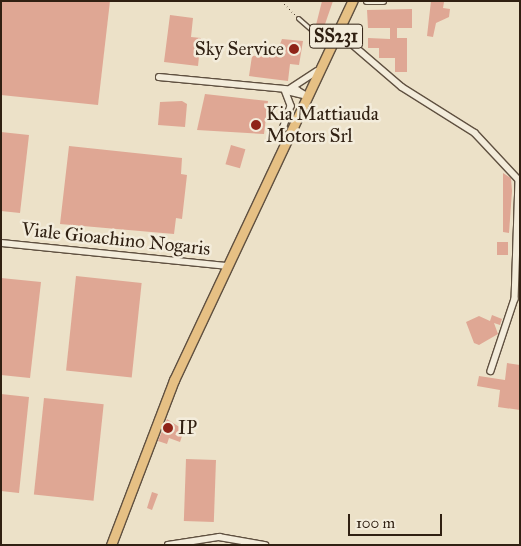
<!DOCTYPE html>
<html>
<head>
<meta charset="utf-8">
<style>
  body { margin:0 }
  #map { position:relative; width:521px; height:546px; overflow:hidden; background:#ece1c8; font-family:"IM FELL Great Primer",serif }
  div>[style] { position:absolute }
  .building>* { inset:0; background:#dfa794; transform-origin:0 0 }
  .path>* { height:1px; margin-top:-0.5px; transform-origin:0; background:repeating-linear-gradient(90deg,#302012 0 1px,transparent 0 3.5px) }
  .roads { filter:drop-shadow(1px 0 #5f5040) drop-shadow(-1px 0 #5f5040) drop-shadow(0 1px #5f5040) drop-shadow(0 -1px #5f5040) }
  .service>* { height:3px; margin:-1.5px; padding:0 1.5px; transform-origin:1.5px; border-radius:1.5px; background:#f3ecdb }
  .minor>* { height:5.5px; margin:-2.75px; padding:0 2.75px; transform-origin:2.75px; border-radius:2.75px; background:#f3ecdb }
  .primary>* { height:9px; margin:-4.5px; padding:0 4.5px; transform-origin:4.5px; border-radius:4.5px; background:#e6c084 }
  .dots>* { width:14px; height:14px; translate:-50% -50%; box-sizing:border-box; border:2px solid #f3ecdb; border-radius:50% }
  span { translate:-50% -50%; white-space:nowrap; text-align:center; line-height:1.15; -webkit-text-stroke:5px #f3ecdb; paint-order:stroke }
  .shield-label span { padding:1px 4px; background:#f3ecdb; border:1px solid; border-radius:4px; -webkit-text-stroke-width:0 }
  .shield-label { font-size:18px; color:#302012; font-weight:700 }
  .poi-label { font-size:19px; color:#302012 }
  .right { translate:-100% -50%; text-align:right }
  .left { translate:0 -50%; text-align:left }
  .street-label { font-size:19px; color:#302012 }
  .frame { position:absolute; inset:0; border:2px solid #302012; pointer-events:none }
  .scale { position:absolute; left:348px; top:514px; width:94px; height:22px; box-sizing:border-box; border:2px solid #302012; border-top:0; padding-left:6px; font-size:15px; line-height:18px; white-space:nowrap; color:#302012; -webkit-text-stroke:4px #f3ecdb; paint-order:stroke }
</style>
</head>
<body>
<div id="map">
  <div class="building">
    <i style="clip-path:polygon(1px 1px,110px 1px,98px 105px,1px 95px)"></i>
    <i style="clip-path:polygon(322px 1px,333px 1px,324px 27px,316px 25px)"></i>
    <i style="clip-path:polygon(431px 1px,444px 2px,443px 8px,450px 9px,449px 17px,436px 23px,433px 37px,427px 36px)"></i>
    <i style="clip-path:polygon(412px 9px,412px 28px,397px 28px,397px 38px,407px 38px,407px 72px,395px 72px,395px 58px,379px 58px,379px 48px,368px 48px,368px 38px,390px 39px,390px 28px,368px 28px,367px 10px)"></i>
    <i style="clip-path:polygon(170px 15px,193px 18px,191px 37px,201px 38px,198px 66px,164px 62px)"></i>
    <i style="clip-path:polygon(282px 39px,303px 41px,299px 65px,290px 64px,288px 81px,249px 76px,252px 56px,276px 55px)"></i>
    <i style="clip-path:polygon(205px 94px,268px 101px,264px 134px,197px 130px)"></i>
    <i style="clip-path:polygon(182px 101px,187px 104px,185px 127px,158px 125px,160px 102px)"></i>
    <i style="clip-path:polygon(1px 132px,29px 135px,20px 213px,1px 211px)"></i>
    <i style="left:231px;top:145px;width:15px;height:20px;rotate:16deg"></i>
    <i style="clip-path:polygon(69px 146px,182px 158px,181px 174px,187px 175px,182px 219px,176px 218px,174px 234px,60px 224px)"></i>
    <i style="clip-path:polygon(503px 173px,511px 178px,512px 191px,509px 233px,503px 232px)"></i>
    <i style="left:497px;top:242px;width:11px;height:13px"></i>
    <i style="left:76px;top:276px;width:66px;height:95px;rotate:6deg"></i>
    <i style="clip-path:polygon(1px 278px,41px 282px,30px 378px,1px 375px)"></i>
    <i style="clip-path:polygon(492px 315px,502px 319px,500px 325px,494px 323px,498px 334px,479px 345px,474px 343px,466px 322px,479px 316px,490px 321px)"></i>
    <i style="clip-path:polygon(507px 363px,520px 365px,520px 410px,498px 407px,500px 390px,477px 386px,479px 376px,505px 380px)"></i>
    <i style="clip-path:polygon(1px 394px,29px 397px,19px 493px,1px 491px)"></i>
    <i style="left:44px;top:398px;width:60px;height:97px;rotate:6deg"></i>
    <i style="clip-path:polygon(167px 419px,184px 430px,180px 442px,169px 438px,167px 444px,158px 441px)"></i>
    <i style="left:186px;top:459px;width:30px;height:62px;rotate:2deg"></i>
    <i style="clip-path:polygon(152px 492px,158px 494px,152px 510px,147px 508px)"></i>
  </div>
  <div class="path">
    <i style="left:282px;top:1px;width:19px;rotate:47deg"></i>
  </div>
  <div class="roads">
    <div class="service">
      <i style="left:298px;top:18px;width:43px;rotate:41.2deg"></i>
    </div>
    <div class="minor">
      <i style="left:367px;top:1px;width:16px"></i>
      <i style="left:338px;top:32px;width:84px;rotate:40.7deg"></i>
      <i style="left:402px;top:87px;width:86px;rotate:32.2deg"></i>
      <i style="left:475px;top:133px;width:64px;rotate:46.9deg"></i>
      <i style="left:519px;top:180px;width:119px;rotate:91.9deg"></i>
      <i style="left:515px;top:299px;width:76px;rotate:108.4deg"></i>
      <i style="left:159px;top:77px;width:139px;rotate:5.4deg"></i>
      <i style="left:297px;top:90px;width:12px;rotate:31deg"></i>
      <i style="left:291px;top:88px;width:31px;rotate:-33deg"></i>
      <i style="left:285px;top:90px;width:17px;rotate:69deg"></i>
      <i style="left:291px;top:106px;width:28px;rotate:109deg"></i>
      <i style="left:282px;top:132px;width:11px;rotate:75deg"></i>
      <i style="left:287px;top:91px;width:21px;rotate:14deg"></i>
      <i style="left:1px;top:243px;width:228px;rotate:5.8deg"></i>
      <i style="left:168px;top:545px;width:52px;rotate:-8.9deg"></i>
      <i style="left:219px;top:537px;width:47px;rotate:9.9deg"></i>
    </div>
    <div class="primary">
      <i style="left:111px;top:545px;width:177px;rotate:-69.1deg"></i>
      <i style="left:174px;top:380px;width:419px;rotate:-64.8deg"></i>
    </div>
  </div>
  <div class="dots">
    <i style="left:294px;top:49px;background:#8f2418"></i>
    <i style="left:256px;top:125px;background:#8f2418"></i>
    <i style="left:168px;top:428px;background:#8f2418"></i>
  </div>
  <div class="shield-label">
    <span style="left:336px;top:36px">SS231</span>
  </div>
  <div class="poi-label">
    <span class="right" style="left:284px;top:49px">Sky Service</span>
    <span class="left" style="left:266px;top:125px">Kia Mattiauda<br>Motors Srl</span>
    <span class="left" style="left:178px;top:428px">IP</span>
  </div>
  <div class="street-label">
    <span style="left:116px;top:239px;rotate:6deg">Viale Gioachino Nogaris</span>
  </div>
  <div class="frame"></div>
  <div class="scale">100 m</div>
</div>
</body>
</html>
